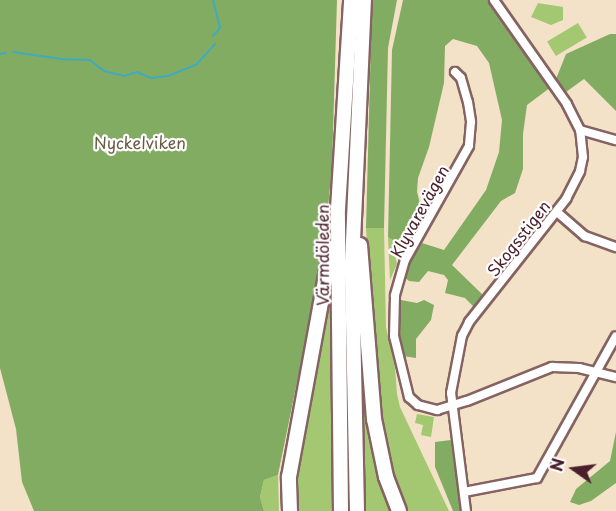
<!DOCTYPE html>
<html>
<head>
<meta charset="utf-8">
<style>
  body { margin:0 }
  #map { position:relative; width:616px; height:511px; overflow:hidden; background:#f3e2c7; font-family:"Playpen Sans",sans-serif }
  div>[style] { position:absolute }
  .green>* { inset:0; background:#a4c871; transform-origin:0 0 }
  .forest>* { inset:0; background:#83ac63 }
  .stream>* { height:2px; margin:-1px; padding:0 1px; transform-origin:1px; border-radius:1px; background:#3fabbf }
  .roads { filter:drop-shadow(2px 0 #856362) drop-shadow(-2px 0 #856362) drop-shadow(0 2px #856362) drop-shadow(0 -2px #856362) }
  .street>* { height:8px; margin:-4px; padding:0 4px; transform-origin:4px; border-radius:4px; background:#fff }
  .highway>* { height:14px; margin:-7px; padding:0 7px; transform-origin:7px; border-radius:7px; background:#fff }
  span { translate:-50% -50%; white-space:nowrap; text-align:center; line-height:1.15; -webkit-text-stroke:4.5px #fff; paint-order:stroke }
  .park-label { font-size:16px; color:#6a5a44 }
  .street-label { font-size:16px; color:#4a1f2b }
  .north { position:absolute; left:544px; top:439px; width:60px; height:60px; -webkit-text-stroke:4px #fff; paint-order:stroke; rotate:284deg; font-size:16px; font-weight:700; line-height:24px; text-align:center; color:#4a1f2b }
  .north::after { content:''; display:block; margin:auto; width:21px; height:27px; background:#4a1f2b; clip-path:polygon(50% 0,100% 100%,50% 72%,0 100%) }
</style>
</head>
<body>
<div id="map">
  <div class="green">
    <i style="clip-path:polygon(538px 3px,563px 7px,563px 20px,551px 25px,531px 17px)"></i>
    <i style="left:578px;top:23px;width:17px;height:36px;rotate:59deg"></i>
    <i style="clip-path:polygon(366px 228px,384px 228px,386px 327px,395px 368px,397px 394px,400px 407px,449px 511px,404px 511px,396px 491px,379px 425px)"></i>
    <i style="clip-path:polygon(388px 237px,397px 243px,394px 250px,397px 264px,390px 280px)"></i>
    <i style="clip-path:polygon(331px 290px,335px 511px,295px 511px,295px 464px)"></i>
    <i style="clip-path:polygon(360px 316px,368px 425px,378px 475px,391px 511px,363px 511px)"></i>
    <i style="clip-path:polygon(417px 414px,434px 417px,431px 437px,421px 435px,423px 425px,415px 423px)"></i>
    <i style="clip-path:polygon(278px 475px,279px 511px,264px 511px,260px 497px,264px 480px)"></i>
  </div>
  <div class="forest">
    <i style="clip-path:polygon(0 0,337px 0,332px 166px,324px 250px,278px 475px,264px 480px,260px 497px,264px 511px,34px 511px,22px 482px,16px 429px,0 368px)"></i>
    <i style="clip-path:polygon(372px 0,397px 0,388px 48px,384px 228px,366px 228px)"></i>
    <i style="clip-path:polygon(403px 0,489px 0,551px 87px,527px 105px,523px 134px,523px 169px,515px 193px,501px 201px,452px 265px,483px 295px,474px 307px,465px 298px,445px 293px,448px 280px,444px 275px,428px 271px,419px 282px,409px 281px,404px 277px,404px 273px,422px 243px,444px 250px,486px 190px,499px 152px,502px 120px,489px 63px,477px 46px,453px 39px,445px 46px,444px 83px,429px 147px,418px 178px,417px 192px,420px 204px,397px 243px,388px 237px,392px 50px)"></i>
    <i style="clip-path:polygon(610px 34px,616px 34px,616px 111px,584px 79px,566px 92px,556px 79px,566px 54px)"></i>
    <i style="clip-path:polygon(401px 300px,417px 303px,424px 300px,434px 305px,431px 320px,416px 339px,416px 358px,403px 356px,396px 324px,398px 303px)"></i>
    <i style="clip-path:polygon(616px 432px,616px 483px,591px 501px,579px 505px,570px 502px,576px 489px,610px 461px)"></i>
    <i style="clip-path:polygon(451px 440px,457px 487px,460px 511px,453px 511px,435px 467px,435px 442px)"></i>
  </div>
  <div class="stream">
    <i style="left:213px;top:36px;width:11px;rotate:-49deg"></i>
    <i style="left:220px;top:28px;width:29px;rotate:-104deg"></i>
    <i style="left:13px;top:52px;width:49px;rotate:8.3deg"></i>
    <i style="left:61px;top:59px;width:29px;rotate:2deg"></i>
    <i style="left:90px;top:60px;width:18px;rotate:38deg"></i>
    <i style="left:104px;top:71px;width:21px;rotate:14deg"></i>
    <i style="left:124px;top:76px;width:14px;rotate:-17deg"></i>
    <i style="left:137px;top:72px;width:15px;rotate:23deg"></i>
    <i style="left:151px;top:78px;width:17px;rotate:-7deg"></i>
    <i style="left:168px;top:76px;width:31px;rotate:-22deg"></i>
    <i style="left:197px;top:64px;width:27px;rotate:-48deg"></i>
    <i style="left:0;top:54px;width:6px;rotate:-9deg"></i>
  </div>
  <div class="roads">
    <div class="street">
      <i style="left:455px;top:72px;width:8px;rotate:45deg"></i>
      <i style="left:461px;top:78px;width:25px;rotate:74deg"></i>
      <i style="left:468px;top:102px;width:20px;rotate:81deg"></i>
      <i style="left:471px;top:122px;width:24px;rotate:95deg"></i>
      <i style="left:469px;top:146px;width:131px;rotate:119.3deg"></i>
      <i style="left:405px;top:260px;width:37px;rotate:106deg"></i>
      <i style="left:395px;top:296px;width:40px;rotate:91.4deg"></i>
      <i style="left:394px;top:336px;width:63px;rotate:76.2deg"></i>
      <i style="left:409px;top:397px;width:12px;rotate:42deg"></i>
      <i style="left:418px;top:405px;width:20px;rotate:15deg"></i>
      <i style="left:437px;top:410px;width:31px;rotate:-17deg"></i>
      <i style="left:467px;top:401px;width:92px;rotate:-21.8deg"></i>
      <i style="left:552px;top:367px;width:27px;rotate:2deg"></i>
      <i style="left:579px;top:368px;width:38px;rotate:14deg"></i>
      <i style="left:580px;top:130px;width:37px;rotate:16deg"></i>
      <i style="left:557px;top:212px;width:37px;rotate:41deg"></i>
      <i style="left:585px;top:236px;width:33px;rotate:20deg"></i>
      <i style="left:464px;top:492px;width:74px;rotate:-10.9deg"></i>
      <i style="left:537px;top:478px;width:162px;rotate:-60.9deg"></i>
      <i style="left:466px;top:511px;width:119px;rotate:-97.2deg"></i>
      <i style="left:451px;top:393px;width:58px;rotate:-79.1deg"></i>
      <i style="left:462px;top:336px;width:16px;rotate:-63deg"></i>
      <i style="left:469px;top:322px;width:157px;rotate:-51.7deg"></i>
      <i style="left:566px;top:199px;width:31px;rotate:-63deg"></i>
      <i style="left:580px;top:171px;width:14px;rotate:-78deg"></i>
      <i style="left:583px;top:157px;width:27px;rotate:-96deg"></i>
      <i style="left:580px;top:130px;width:29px;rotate:-117deg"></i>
      <i style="left:567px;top:104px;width:127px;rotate:-125.1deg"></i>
    </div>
    <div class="highway">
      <i style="left:360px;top:245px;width:175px;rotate:85.4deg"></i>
      <i style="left:374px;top:419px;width:59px;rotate:78.3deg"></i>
      <i style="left:386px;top:477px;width:36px;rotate:69deg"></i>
      <i style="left:290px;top:511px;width:34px;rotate:-92deg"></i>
      <i style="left:289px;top:477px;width:232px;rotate:-79.6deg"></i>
      <i style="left:341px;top:511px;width:302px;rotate:-90.6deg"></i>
      <i style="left:338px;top:209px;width:209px;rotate:-86.4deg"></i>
      <i style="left:357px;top:511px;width:248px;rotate:-91.2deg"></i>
      <i style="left:352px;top:263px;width:263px;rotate:-87.4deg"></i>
    </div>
  </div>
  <div class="park-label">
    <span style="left:140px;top:142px">Nyckelviken</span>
  </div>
  <div class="street-label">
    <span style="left:419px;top:211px;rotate:-61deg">Klyvarevägen</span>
    <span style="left:518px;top:238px;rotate:-52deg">Skogsstigen</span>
    <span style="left:322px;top:255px;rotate:-90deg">Värmdöleden</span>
  </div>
  <div class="north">N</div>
</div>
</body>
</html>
